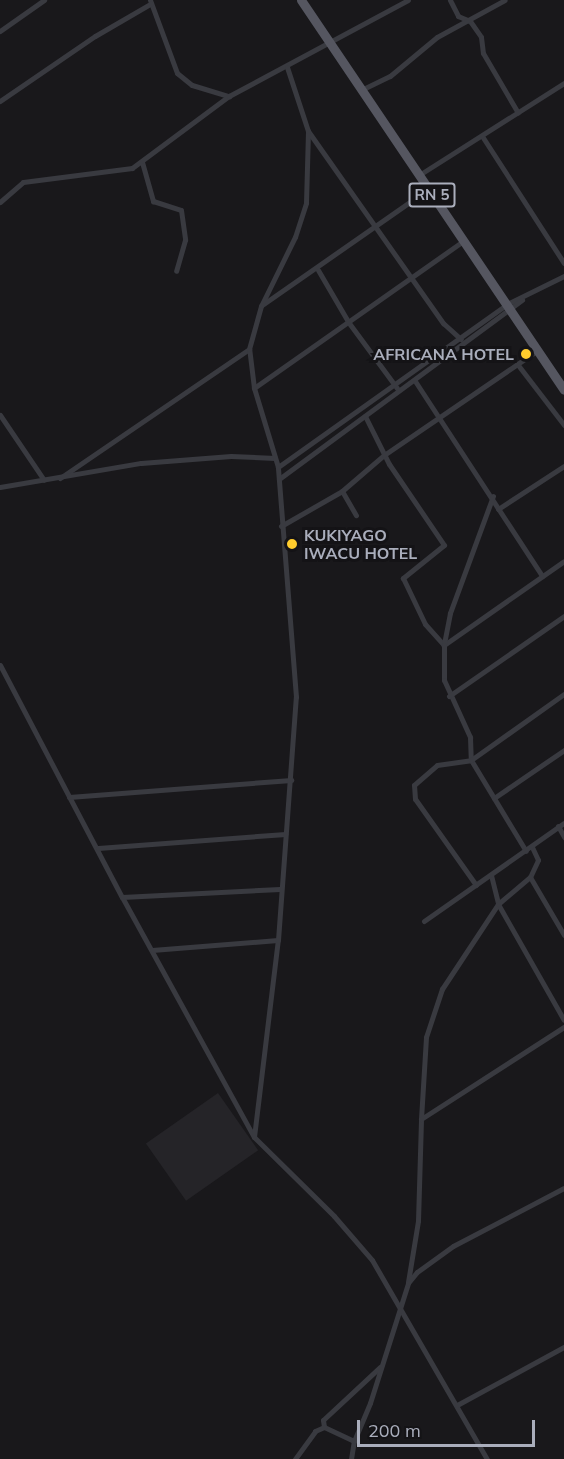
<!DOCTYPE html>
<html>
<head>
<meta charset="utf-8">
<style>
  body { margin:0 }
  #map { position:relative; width:564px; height:1459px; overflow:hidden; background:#19181b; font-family:Mulish,sans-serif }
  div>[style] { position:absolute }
  .built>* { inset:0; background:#252428; transform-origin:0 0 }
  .street>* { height:5px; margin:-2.5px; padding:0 2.5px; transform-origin:2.5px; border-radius:2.5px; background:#393a40 }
  .primary>* { height:9px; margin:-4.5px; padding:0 4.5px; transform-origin:4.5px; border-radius:4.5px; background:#555660 }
  .dots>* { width:16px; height:16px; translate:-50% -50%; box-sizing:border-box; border:3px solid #141316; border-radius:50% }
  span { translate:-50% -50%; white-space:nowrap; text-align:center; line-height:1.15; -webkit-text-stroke:6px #141316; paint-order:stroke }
  .shield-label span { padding:2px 4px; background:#141316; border:2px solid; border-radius:4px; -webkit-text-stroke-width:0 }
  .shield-label { font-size:15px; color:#aaaebc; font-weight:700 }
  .poi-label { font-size:16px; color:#aaaebc; font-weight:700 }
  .right { translate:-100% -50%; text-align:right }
  .left { translate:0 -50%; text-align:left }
  .scale { position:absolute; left:357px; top:1420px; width:178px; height:27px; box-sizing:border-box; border:3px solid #aaaebc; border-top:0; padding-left:8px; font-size:18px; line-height:21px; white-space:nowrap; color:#aaaebc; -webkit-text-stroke:4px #141316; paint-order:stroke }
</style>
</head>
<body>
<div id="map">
  <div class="built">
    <i style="left:218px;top:1093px;width:70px;height:88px;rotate:55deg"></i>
  </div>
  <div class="street">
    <i style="left:150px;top:0;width:78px;rotate:69.7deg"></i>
    <i style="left:177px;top:73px;width:19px;rotate:39deg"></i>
    <i style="left:192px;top:85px;width:39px;rotate:17deg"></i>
    <i style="left:450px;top:0;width:18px;rotate:63deg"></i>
    <i style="left:458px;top:16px;width:13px;rotate:23deg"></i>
    <i style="left:470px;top:21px;width:19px;rotate:55deg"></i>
    <i style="left:481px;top:37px;width:16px;rotate:83deg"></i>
    <i style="left:483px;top:53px;width:69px;rotate:59.7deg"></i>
    <i style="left:0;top:31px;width:54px;rotate:-35.2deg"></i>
    <i style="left:361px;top:90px;width:32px;rotate:-26deg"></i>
    <i style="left:390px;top:76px;width:61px;rotate:-39.7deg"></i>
    <i style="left:437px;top:37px;width:77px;rotate:-28.6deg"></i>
    <i style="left:0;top:101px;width:115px;rotate:-34.4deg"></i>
    <i style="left:95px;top:36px;width:64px;rotate:-30.2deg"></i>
    <i style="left:308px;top:131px;width:235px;rotate:54.9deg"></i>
    <i style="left:443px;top:323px;width:24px;rotate:42deg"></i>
    <i style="left:482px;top:136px;width:151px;rotate:57.2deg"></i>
    <i style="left:142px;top:162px;width:41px;rotate:74.2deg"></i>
    <i style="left:153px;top:201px;width:29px;rotate:18deg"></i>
    <i style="left:181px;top:210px;width:30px;rotate:82deg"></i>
    <i style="left:185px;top:240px;width:32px;rotate:106deg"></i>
    <i style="left:419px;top:175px;width:172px;rotate:-32.4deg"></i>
    <i style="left:0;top:202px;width:30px;rotate:-41deg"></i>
    <i style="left:23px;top:182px;width:110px;rotate:-7.3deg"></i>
    <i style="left:132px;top:168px;width:121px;rotate:-36.6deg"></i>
    <i style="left:229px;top:96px;width:203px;rotate:-28.2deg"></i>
    <i style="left:318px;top:270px;width:61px;rotate:59.7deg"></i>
    <i style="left:349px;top:323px;width:81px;rotate:53.6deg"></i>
    <i style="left:262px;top:305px;width:203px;rotate:-34.9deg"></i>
    <i style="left:518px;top:365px;width:76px;rotate:52.5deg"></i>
    <i style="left:415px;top:381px;width:233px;rotate:56.9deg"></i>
    <i style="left:254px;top:388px;width:256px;rotate:-35.1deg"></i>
    <i style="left:0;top:415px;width:78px;rotate:55.9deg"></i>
    <i style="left:365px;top:416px;width:54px;rotate:63.4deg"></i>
    <i style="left:389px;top:464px;width:98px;rotate:55.8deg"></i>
    <i style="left:444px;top:545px;width:53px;rotate:141.2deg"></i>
    <i style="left:403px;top:578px;width:51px;rotate:64.4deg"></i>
    <i style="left:425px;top:624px;width:28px;rotate:48deg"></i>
    <i style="left:444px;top:645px;width:146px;rotate:-35deg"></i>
    <i style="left:278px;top:467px;width:281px;rotate:-35.4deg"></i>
    <i style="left:507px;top:304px;width:64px;rotate:-26.2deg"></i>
    <i style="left:60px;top:478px;width:229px;rotate:-34.3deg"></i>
    <i style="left:279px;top:479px;width:302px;rotate:-36.4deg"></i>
    <i style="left:0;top:487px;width:143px;rotate:-9.7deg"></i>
    <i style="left:141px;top:463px;width:90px;rotate:-4.4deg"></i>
    <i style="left:231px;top:456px;width:44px;rotate:2.6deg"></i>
    <i style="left:342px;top:491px;width:28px;rotate:60deg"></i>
    <i style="left:493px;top:496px;width:125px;rotate:110.2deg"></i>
    <i style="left:450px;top:613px;width:33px;rotate:101deg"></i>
    <i style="left:444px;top:645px;width:35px;rotate:90deg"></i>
    <i style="left:444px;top:680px;width:63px;rotate:65.5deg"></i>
    <i style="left:470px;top:737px;width:23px;rotate:88deg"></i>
    <i style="left:471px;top:760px;width:106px;rotate:58.9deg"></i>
    <i style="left:498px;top:509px;width:79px;rotate:-33.1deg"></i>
    <i style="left:281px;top:526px;width:70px;rotate:-29.8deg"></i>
    <i style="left:342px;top:491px;width:55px;rotate:-40.6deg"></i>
    <i style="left:384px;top:455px;width:186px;rotate:-34.3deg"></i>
    <i style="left:0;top:665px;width:262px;rotate:62.3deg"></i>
    <i style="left:122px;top:897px;width:274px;rotate:61.2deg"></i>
    <i style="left:254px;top:1137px;width:112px;rotate:44.6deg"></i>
    <i style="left:334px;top:1216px;width:58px;rotate:49.2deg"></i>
    <i style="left:372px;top:1260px;width:230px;rotate:60deg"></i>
    <i style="left:449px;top:696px;width:140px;rotate:-34.8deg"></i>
    <i style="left:69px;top:797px;width:223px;rotate:-4.4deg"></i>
    <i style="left:494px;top:798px;width:85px;rotate:-34.4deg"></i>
    <i style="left:558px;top:826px;width:13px;rotate:61deg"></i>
    <i style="left:532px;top:847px;width:14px;rotate:65deg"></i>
    <i style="left:538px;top:860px;width:19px;rotate:115deg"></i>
    <i style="left:530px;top:877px;width:67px;rotate:59.6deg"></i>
    <i style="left:98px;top:848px;width:188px;rotate:-4.3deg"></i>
    <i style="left:491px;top:875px;width:30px;rotate:76deg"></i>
    <i style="left:498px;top:904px;width:133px;rotate:60.4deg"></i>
    <i style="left:476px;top:885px;width:105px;rotate:-125.3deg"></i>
    <i style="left:415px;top:799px;width:14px;rotate:-94deg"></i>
    <i style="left:414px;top:785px;width:30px;rotate:-41deg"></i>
    <i style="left:437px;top:765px;width:34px;rotate:-8deg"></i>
    <i style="left:471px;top:760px;width:114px;rotate:-35.4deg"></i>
    <i style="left:122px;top:897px;width:158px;rotate:-2.9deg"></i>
    <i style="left:424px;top:921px;width:171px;rotate:-35deg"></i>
    <i style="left:152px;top:950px;width:126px;rotate:-4.5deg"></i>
    <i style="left:421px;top:1119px;width:82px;rotate:-86.5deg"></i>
    <i style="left:426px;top:1037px;width:51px;rotate:-71.6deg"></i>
    <i style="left:442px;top:989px;width:102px;rotate:-56.6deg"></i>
    <i style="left:498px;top:904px;width:42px;rotate:-40.2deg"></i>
    <i style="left:254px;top:1137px;width:198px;rotate:-83.1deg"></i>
    <i style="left:278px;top:940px;width:244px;rotate:-85.8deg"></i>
    <i style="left:296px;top:697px;width:231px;rotate:-94.5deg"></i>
    <i style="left:278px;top:467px;width:83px;rotate:-106.9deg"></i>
    <i style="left:254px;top:388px;width:39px;rotate:-97deg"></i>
    <i style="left:249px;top:349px;width:45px;rotate:-74.4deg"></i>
    <i style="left:261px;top:306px;width:77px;rotate:-63.8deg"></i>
    <i style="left:295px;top:237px;width:36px;rotate:-72deg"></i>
    <i style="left:306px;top:203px;width:72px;rotate:-88.4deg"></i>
    <i style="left:308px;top:131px;width:67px;rotate:-108.2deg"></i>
    <i style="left:408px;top:1282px;width:62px;rotate:-80.7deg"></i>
    <i style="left:418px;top:1221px;width:102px;rotate:-88.3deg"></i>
    <i style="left:421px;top:1119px;width:170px;rotate:-32.8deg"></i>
    <i style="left:457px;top:1405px;width:122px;rotate:-28.5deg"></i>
    <i style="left:354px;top:1441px;width:33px;rotate:-155deg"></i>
    <i style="left:324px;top:1427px;width:7px;rotate:-98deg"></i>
    <i style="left:323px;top:1420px;width:78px;rotate:-42.9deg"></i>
    <i style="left:295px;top:1459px;width:34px;rotate:-54deg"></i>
    <i style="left:315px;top:1431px;width:10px;rotate:-24deg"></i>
    <i style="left:351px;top:1459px;width:18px;rotate:-81deg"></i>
    <i style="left:354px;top:1441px;width:41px;rotate:-67.2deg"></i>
    <i style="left:370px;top:1403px;width:126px;rotate:-72.4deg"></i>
    <i style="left:408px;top:1283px;width:14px;rotate:-51deg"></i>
    <i style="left:417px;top:1272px;width:44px;rotate:-35.8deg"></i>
    <i style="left:453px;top:1246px;width:125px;rotate:-27.6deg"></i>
  </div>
  <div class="primary">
    <i style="left:301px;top:0;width:470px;rotate:56deg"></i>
  </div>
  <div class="dots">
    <i style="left:526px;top:354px;background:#ffcc2d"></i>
    <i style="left:292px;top:544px;background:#ffcc2d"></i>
  </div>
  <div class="shield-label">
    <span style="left:432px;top:195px">RN 5</span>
  </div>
  <div class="poi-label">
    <span class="right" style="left:514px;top:354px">AFRICANA HOTEL</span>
    <span class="left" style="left:304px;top:544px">KUKIYAGO<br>IWACU HOTEL</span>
  </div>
  <div class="scale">200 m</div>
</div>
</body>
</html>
